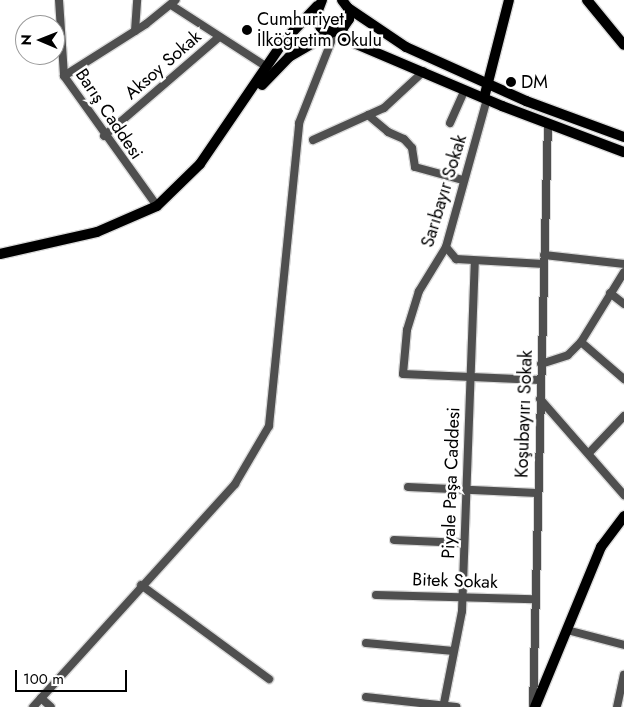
<!DOCTYPE html>
<html>
<head>
<meta charset="utf-8">
<style>
  body { margin:0 }
  #map { position:relative; width:624px; height:707px; overflow:hidden; background:#fff; font-family:Jost,sans-serif }
  div>[style] { position:absolute }
  .roads { filter:drop-shadow(1px 0 #dbdbdb) drop-shadow(-1px 0 #dbdbdb) drop-shadow(0 1px #dbdbdb) drop-shadow(0 -1px #dbdbdb) }
  .minor>* { height:8px; margin:-4px; padding:0 4px; transform-origin:4px; border-radius:4px; background:#4f4f4f }
  .major>* { height:10px; margin:-5px; padding:0 5px; transform-origin:5px; border-radius:5px; background:#000 }
  .dots>* { width:14px; height:14px; translate:-50% -50%; box-sizing:border-box; border:2px solid #fff; border-radius:50% }
  span { translate:-50% -50%; white-space:nowrap; text-align:center; line-height:1.15; -webkit-text-stroke:5px #fff; paint-order:stroke }
  .poi-label { font-size:18px; color:#000 }
  .left { translate:0 -50%; text-align:left }
  .street-label { font-size:18px; color:#000 }
  .north { position:absolute; left:15px; top:15px; width:50px; height:50px; box-sizing:border-box; background:#fff; border:1px solid #999; border-radius:50%; rotate:271deg; font-size:14px; font-weight:700; line-height:20px; text-align:center; color:#000 }
  .north::after { content:''; display:block; margin:auto; width:18px; height:22px; background:#000; clip-path:polygon(50% 0,100% 100%,50% 72%,0 100%) }
  .scale { position:absolute; left:15px; top:670px; width:112px; height:22px; box-sizing:border-box; border:2px solid #000; border-top:0; padding-left:6px; font-size:15px; line-height:18px; white-space:nowrap; color:#000; -webkit-text-stroke:4px #fff; paint-order:stroke }
</style>
</head>
<body>
<div id="map">
  <div class="roads">
    <div class="minor">
      <i style="left:59px;top:0;width:76px;rotate:86.2deg"></i>
      <i style="left:64px;top:76px;width:160px;rotate:54.4deg"></i>
      <i style="left:171px;top:5px;width:114px;rotate:32.9deg"></i>
      <i style="left:135px;top:31px;width:31px;rotate:-86deg"></i>
      <i style="left:64px;top:76px;width:97px;rotate:-32.4deg"></i>
      <i style="left:146px;top:24px;width:38px;rotate:-39deg"></i>
      <i style="left:487px;top:99px;width:154px;rotate:105.5deg"></i>
      <i style="left:446px;top:247px;width:52px;rotate:121.5deg"></i>
      <i style="left:419px;top:291px;width:41px;rotate:107.1deg"></i>
      <i style="left:407px;top:330px;width:44px;rotate:95.2deg"></i>
      <i style="left:403px;top:374px;width:137px;rotate:2.5deg"></i>
      <i style="left:368px;top:115px;width:26px;rotate:40deg"></i>
      <i style="left:388px;top:132px;width:17px;rotate:24deg"></i>
      <i style="left:404px;top:139px;width:12px;rotate:48deg"></i>
      <i style="left:412px;top:148px;width:19px;rotate:81deg"></i>
      <i style="left:415px;top:167px;width:50px;rotate:15.2deg"></i>
      <i style="left:450px;top:123px;width:36px;rotate:-66deg"></i>
      <i style="left:104px;top:136px;width:152px;rotate:-40.7deg"></i>
      <i style="left:313px;top:140px;width:78px;rotate:-24.3deg"></i>
      <i style="left:384px;top:108px;width:54px;rotate:-42.8deg"></i>
      <i style="left:446px;top:247px;width:16px;rotate:50deg"></i>
      <i style="left:456px;top:259px;width:88px;rotate:3.3deg"></i>
      <i style="left:544px;top:255px;width:81px;rotate:6.4deg"></i>
      <i style="left:610px;top:293px;width:18px;rotate:38deg"></i>
      <i style="left:581px;top:342px;width:57px;rotate:40.7deg"></i>
      <i style="left:541px;top:364px;width:28px;rotate:-18deg"></i>
      <i style="left:568px;top:355px;width:18px;rotate:-45deg"></i>
      <i style="left:581px;top:342px;width:82px;rotate:-58.4deg"></i>
      <i style="left:540px;top:399px;width:128px;rotate:48.8deg"></i>
      <i style="left:589px;top:453px;width:51px;rotate:-46.6deg"></i>
      <i style="left:408px;top:487px;width:129px;rotate:2.7deg"></i>
      <i style="left:394px;top:540px;width:70px;rotate:2.5deg"></i>
      <i style="left:141px;top:585px;width:159px;rotate:36.3deg"></i>
      <i style="left:376px;top:595px;width:158px;rotate:1.5deg"></i>
      <i style="left:567px;top:630px;width:59px;rotate:14.7deg"></i>
      <i style="left:366px;top:643px;width:88px;rotate:5.2deg"></i>
      <i style="left:366px;top:697px;width:91px;rotate:6.3deg"></i>
      <i style="left:41px;top:698px;width:13px;rotate:42deg"></i>
      <i style="left:444px;top:703px;width:94px;rotate:-78.9deg"></i>
      <i style="left:462px;top:611px;width:349px;rotate:-87.9deg"></i>
      <i style="left:33px;top:707px;width:301px;rotate:-47.8deg"></i>
      <i style="left:235px;top:484px;width:67px;rotate:-59.6deg"></i>
      <i style="left:269px;top:426px;width:304px;rotate:-84.3deg"></i>
      <i style="left:299px;top:123px;width:98px;rotate:-68.4deg"></i>
      <i style="left:533px;top:707px;width:584px;rotate:-88.53deg"></i>
      <i style="left:617px;top:707px;width:33px;rotate:-78deg"></i>
    </div>
    <div class="major">
      <i style="left:322px;top:0;width:19px;rotate:111deg"></i>
      <i style="left:315px;top:18px;width:12px;rotate:59deg"></i>
      <i style="left:321px;top:28px;width:12px;rotate:20deg"></i>
      <i style="left:332px;top:32px;width:12px;rotate:-20deg"></i>
      <i style="left:343px;top:28px;width:11px;rotate:-56deg"></i>
      <i style="left:349px;top:19px;width:11px;rotate:-95deg"></i>
      <i style="left:348px;top:8px;width:10px;rotate:-127deg"></i>
      <i style="left:587px;top:0;width:58px;rotate:50.6deg"></i>
      <i style="left:348px;top:8px;width:70px;rotate:33.9deg"></i>
      <i style="left:406px;top:47px;width:132px;rotate:24.2deg"></i>
      <i style="left:526px;top:101px;width:104px;rotate:20.2deg"></i>
      <i style="left:337px;top:31px;width:23px;rotate:34deg"></i>
      <i style="left:356px;top:44px;width:159px;rotate:23deg"></i>
      <i style="left:502px;top:106px;width:130px;rotate:20.7deg"></i>
      <i style="left:262px;top:85px;width:39px;rotate:-46deg"></i>
      <i style="left:289px;top:57px;width:50px;rotate:-30.2deg"></i>
      <i style="left:484px;top:98px;width:101px;rotate:-75.7deg"></i>
      <i style="left:0;top:254px;width:99px;rotate:-12.8deg"></i>
      <i style="left:97px;top:232px;width:65px;rotate:-23.4deg"></i>
      <i style="left:157px;top:206px;width:60px;rotate:-44.3deg"></i>
      <i style="left:200px;top:164px;width:149px;rotate:-55.7deg"></i>
      <i style="left:284px;top:41px;width:48px;rotate:-46.7deg"></i>
      <i style="left:535px;top:707px;width:173px;rotate:-67.6deg"></i>
      <i style="left:601px;top:547px;width:39px;rotate:-53deg"></i>
    </div>
  </div>
  <div class="dots">
    <i style="left:247px;top:30px;background:#000"></i>
    <i style="left:511px;top:82px;background:#000"></i>
  </div>
  <div class="poi-label">
    <span class="left" style="left:257px;top:30px">Cumhuriyet<br>İlköğretim Okulu</span>
    <span class="left" style="left:521px;top:82px">DM</span>
  </div>
  <div class="street-label">
    <span style="left:163px;top:65px;rotate:-41deg">Aksoy Sokak</span>
    <span style="left:109px;top:114px;rotate:56deg">Barış Caddesi</span>
    <span style="left:444px;top:191px;rotate:-73deg">Sarıbayır Sokak</span>
    <span style="left:524px;top:414px;rotate:-88deg">Koşubayırı Sokak</span>
    <span style="left:451px;top:483px;rotate:-88deg">Piyale Paşa Caddesi</span>
    <span style="left:455px;top:581px;rotate:2deg">Bitek Sokak</span>
  </div>
  <div class="north">N</div>
  <div class="scale">100 m</div>
</div>
</body>
</html>
